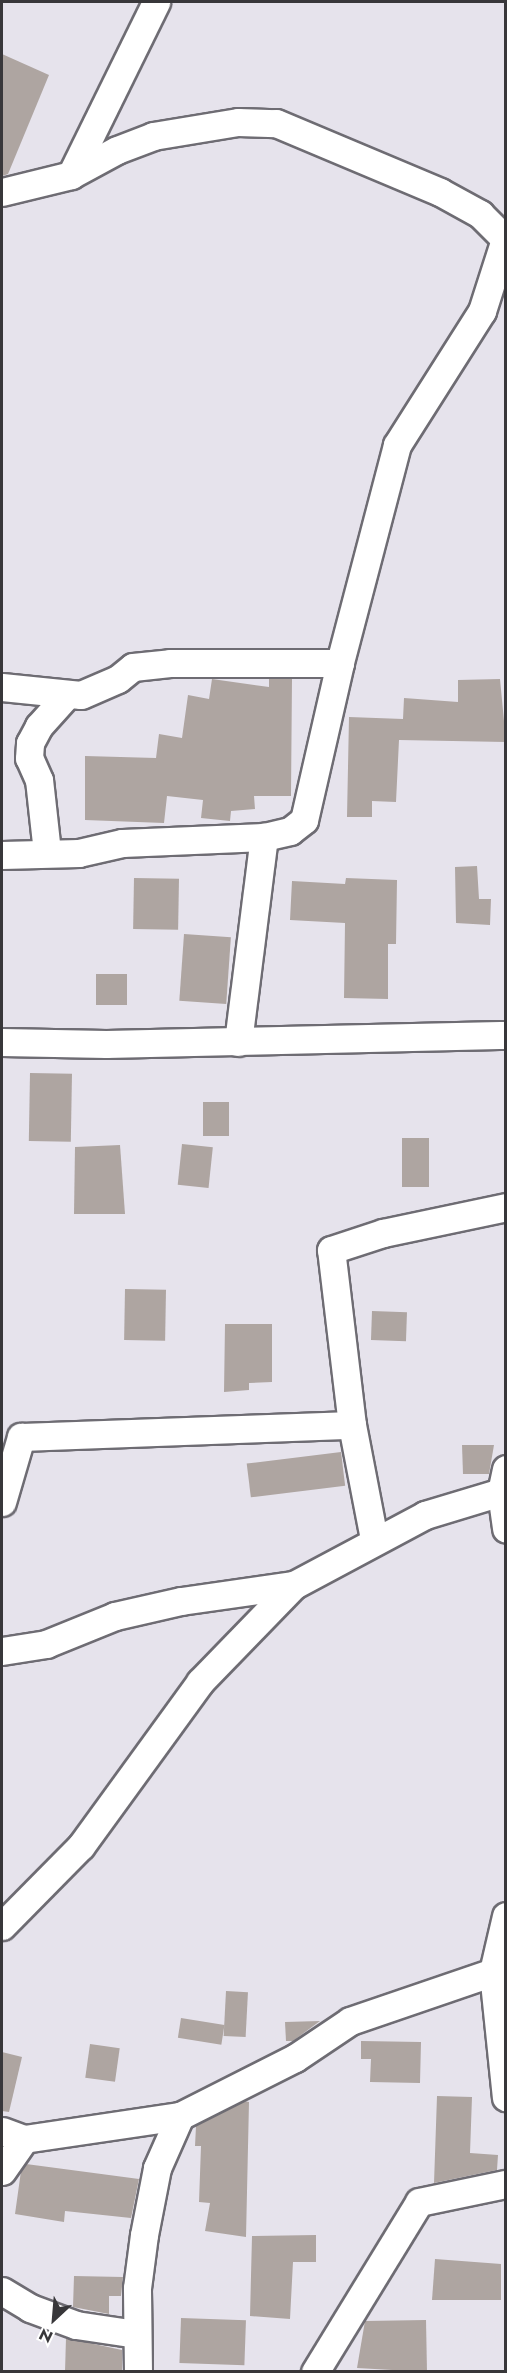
<!DOCTYPE html>
<html>
<head>
<meta charset="utf-8">
<style>
  body { margin:0 }
  #map { position:relative; width:507px; height:2373px; overflow:hidden; background:#e6e3ec; font-family:Jost,sans-serif }
  div>[style] { position:absolute }
  .building>* { inset:0; background:#aea5a1; transform-origin:0 0 }
  .roads { filter:drop-shadow(2px 0 #6e6c73) drop-shadow(-2px 0 #6e6c73) drop-shadow(0 2px #6e6c73) drop-shadow(0 -2px #6e6c73) }
  .minor>* { height:27px; margin:-13.5px; padding:0 13.5px; transform-origin:13.5px; border-radius:13.5px; background:#fff }
  span { translate:-50% -50%; white-space:nowrap; text-align:center; line-height:1.15; -webkit-text-stroke:5px #fff; paint-order:stroke }
  .frame { position:absolute; inset:0; border:3px solid #38373a; pointer-events:none }
  .north { position:absolute; left:24px; top:2289px; width:60px; height:60px; -webkit-text-stroke:4px #fff; paint-order:stroke; rotate:206deg; font-size:16px; font-weight:700; line-height:24px; text-align:center; color:#38373a }
  .north::after { content:''; display:block; margin:auto; width:21px; height:27px; background:#38373a; clip-path:polygon(50% 0,100% 100%,50% 72%,0 100%) }
</style>
</head>
<body>
<div id="map">
  <div class="building">
    <i style="clip-path:polygon(2px 54px,49px 75px,8px 174px,2px 176px)"></i>
    <i style="clip-path:polygon(212px 679px,269px 687px,269px 679px,292px 679px,291px 796px,254px 796px,255px 809px,231px 811px,230px 821px,201px 818px,203px 800px,167px 796px,164px 823px,85px 820px,85px 756px,156px 758px,159px 734px,182px 738px,188px 695px,209px 699px)"></i>
    <i style="clip-path:polygon(500px 679px,506px 742px,399px 740px,396px 802px,372px 801px,372px 817px,347px 817px,349px 717px,403px 719px,404px 698px,458px 702px,458px 680px)"></i>
    <i style="clip-path:polygon(477px 866px,479px 899px,491px 899px,490px 925px,456px 923px,455px 867px)"></i>
    <i style="left:134px;top:878px;width:45px;height:51px;rotate:1deg"></i>
    <i style="clip-path:polygon(346px 878px,397px 880px,396px 944px,388px 944px,388px 999px,344px 998px,345px 923px,290px 920px,292px 881px,345px 884px)"></i>
    <i style="left:184px;top:934px;width:47px;height:67px;rotate:4deg"></i>
    <i style="left:96px;top:974px;width:31px;height:31px"></i>
    <i style="left:30px;top:1073px;width:42px;height:68px;rotate:1deg"></i>
    <i style="left:203px;top:1102px;width:26px;height:34px"></i>
    <i style="left:402px;top:1138px;width:27px;height:49px"></i>
    <i style="left:182px;top:1144px;width:31px;height:41px;rotate:6deg"></i>
    <i style="clip-path:polygon(120px 1145px,125px 1214px,74px 1214px,75px 1147px)"></i>
    <i style="left:125px;top:1289px;width:41px;height:51px;rotate:1deg"></i>
    <i style="left:372px;top:1311px;width:35px;height:29px;rotate:2deg"></i>
    <i style="clip-path:polygon(225px 1324px,272px 1324px,272px 1382px,249px 1383px,249px 1390px,224px 1392px)"></i>
    <i style="clip-path:polygon(462px 1445px,494px 1445px,489px 1474px,463px 1474px)"></i>
    <i style="left:341px;top:1452px;width:34px;height:95px;rotate:83deg"></i>
    <i style="left:226px;top:1991px;width:22px;height:45px;rotate:3deg"></i>
    <i style="left:181px;top:2018px;width:44px;height:20px;rotate:9deg"></i>
    <i style="clip-path:polygon(320px 2021px,293px 2041px,286px 2041px,285px 2022px)"></i>
    <i style="clip-path:polygon(361px 2041px,421px 2042px,420px 2083px,370px 2082px,371px 2059px,361px 2059px)"></i>
    <i style="left:90px;top:2044px;width:30px;height:34px;rotate:8deg"></i>
    <i style="clip-path:polygon(2px 2052px,22px 2057px,9px 2112px,2px 2111px)"></i>
    <i style="clip-path:polygon(437px 2096px,472px 2097px,470px 2153px,498px 2155px,497px 2170px,434px 2183px)"></i>
    <i style="clip-path:polygon(244px 2101px,249px 2102px,246px 2237px,205px 2231px,210px 2203px,199px 2202px,201px 2146px,195px 2146px,196px 2126px)"></i>
    <i style="clip-path:polygon(26px 2164px,139px 2179px,131px 2218px,65px 2211px,64px 2222px,15px 2214px,21px 2171px)"></i>
    <i style="clip-path:polygon(316px 2235px,316px 2262px,293px 2262px,290px 2319px,250px 2316px,252px 2236px)"></i>
    <i style="clip-path:polygon(435px 2259px,501px 2264px,501px 2300px,432px 2300px)"></i>
    <i style="clip-path:polygon(74px 2276px,123px 2277px,121px 2296px,109px 2296px,109px 2314px,73px 2307px)"></i>
    <i style="left:181px;top:2318px;width:65px;height:45px;rotate:2deg"></i>
    <i style="clip-path:polygon(426px 2320px,427px 2372px,357px 2368px,365px 2321px)"></i>
    <i style="clip-path:polygon(66px 2338px,122px 2350px,122px 2372px,65px 2372px)"></i>
  </div>
  <div class="roads">
    <div class="minor">
      <i style="left:71px;top:175px;width:193px;rotate:-63.8deg"></i>
      <i style="left:2px;top:192px;width:71px;rotate:-13.8deg"></i>
      <i style="left:71px;top:175px;width:52px;rotate:-28.5deg"></i>
      <i style="left:117px;top:150px;width:39px;rotate:-21deg"></i>
      <i style="left:153px;top:136px;width:86px;rotate:-9.4deg"></i>
      <i style="left:238px;top:122px;width:38px;rotate:2deg"></i>
      <i style="left:276px;top:123px;width:178px;rotate:22.8deg"></i>
      <i style="left:440px;top:192px;width:46px;rotate:28.8deg"></i>
      <i style="left:480px;top:214px;width:35px;rotate:45deg"></i>
      <i style="left:505px;top:239px;width:76px;rotate:107.7deg"></i>
      <i style="left:482px;top:311px;width:159px;rotate:122.4deg"></i>
      <i style="left:397px;top:445px;width:225px;rotate:104.7deg"></i>
      <i style="left:340px;top:663px;width:161px;rotate:102.9deg"></i>
      <i style="left:304px;top:820px;width:18px;rotate:142deg"></i>
      <i style="left:290px;top:831px;width:27px;rotate:167deg"></i>
      <i style="left:264px;top:837px;width:142px;rotate:177.6deg"></i>
      <i style="left:122px;top:843px;width:44px;rotate:166.9deg"></i>
      <i style="left:79px;top:853px;width:77px;rotate:178.5deg"></i>
      <i style="left:2px;top:687px;width:79px;rotate:5.8deg"></i>
      <i style="left:81px;top:695px;width:40px;rotate:-23.4deg"></i>
      <i style="left:118px;top:679px;width:19px;rotate:-39deg"></i>
      <i style="left:133px;top:667px;width:37px;rotate:-6deg"></i>
      <i style="left:170px;top:663px;width:170px"></i>
      <i style="left:47px;top:852px;width:72px;rotate:-96.3deg"></i>
      <i style="left:39px;top:780px;width:24px;rotate:-114deg"></i>
      <i style="left:29px;top:758px;width:15px;rotate:-86deg"></i>
      <i style="left:30px;top:743px;width:19px;rotate:-62deg"></i>
      <i style="left:39px;top:726px;width:40px;rotate:-48deg"></i>
      <i style="left:2px;top:1042px;width:104px;rotate:1.1deg"></i>
      <i style="left:106px;top:1044px;width:400px;rotate:-1.3deg"></i>
      <i style="left:238px;top:1042px;width:207px;rotate:-82.8deg"></i>
      <i style="left:506px;top:1469px;width:24px;rotate:102deg"></i>
      <i style="left:501px;top:1492px;width:37px;rotate:82deg"></i>
      <i style="left:2px;top:1502px;width:68px;rotate:-73.7deg"></i>
      <i style="left:21px;top:1437px;width:331px;rotate:-2.1deg"></i>
      <i style="left:374px;top:1539px;width:116px;rotate:-100.9deg"></i>
      <i style="left:352px;top:1425px;width:176px;rotate:-96.8deg"></i>
      <i style="left:331px;top:1250px;width:55px;rotate:-18.1deg"></i>
      <i style="left:383px;top:1233px;width:126px;rotate:-11.9deg"></i>
      <i style="left:2px;top:1651px;width:45px;rotate:-9deg"></i>
      <i style="left:46px;top:1644px;width:74px;rotate:-22.1deg"></i>
      <i style="left:115px;top:1616px;width:68px;rotate:-12.8deg"></i>
      <i style="left:181px;top:1601px;width:114px;rotate:-8.1deg"></i>
      <i style="left:294px;top:1585px;width:149px;rotate:-28.1deg"></i>
      <i style="left:425px;top:1515px;width:79px;rotate:-16.8deg"></i>
      <i style="left:506px;top:1916px;width:57px;rotate:103.1deg"></i>
      <i style="left:493px;top:1972px;width:126px;rotate:84.1deg"></i>
      <i style="left:2px;top:1926px;width:112px;rotate:-45.4deg"></i>
      <i style="left:81px;top:1846px;width:203px;rotate:-54deg"></i>
      <i style="left:200px;top:1682px;width:135px;rotate:-45.9deg"></i>
      <i style="left:2px;top:2131px;width:23px;rotate:20deg"></i>
      <i style="left:24px;top:2139px;width:158px;rotate:-8.4deg"></i>
      <i style="left:180px;top:2116px;width:129px;rotate:-26.8deg"></i>
      <i style="left:295px;top:2058px;width:66px;rotate:-33.9deg"></i>
      <i style="left:350px;top:2021px;width:151px;rotate:-18.9deg"></i>
      <i style="left:2px;top:2171px;width:39px;rotate:-55deg"></i>
      <i style="left:2px;top:2291px;width:33px;rotate:31deg"></i>
      <i style="left:30px;top:2308px;width:49px;rotate:20.3deg"></i>
      <i style="left:76px;top:2325px;width:61px;rotate:8.5deg"></i>
      <i style="left:138px;top:2372px;width:84px;rotate:-90.7deg"></i>
      <i style="left:137px;top:2288px;width:53px;rotate:-82.5deg"></i>
      <i style="left:144px;top:2235px;width:68px;rotate:-79deg"></i>
      <i style="left:157px;top:2168px;width:57px;rotate:-66.1deg"></i>
      <i style="left:315px;top:2372px;width:199px;rotate:-58.5deg"></i>
      <i style="left:419px;top:2202px;width:88px;rotate:-11.8deg"></i>
    </div>
  </div>
  <div class="frame"></div>
  <div class="north">N</div>
</div>
</body>
</html>
